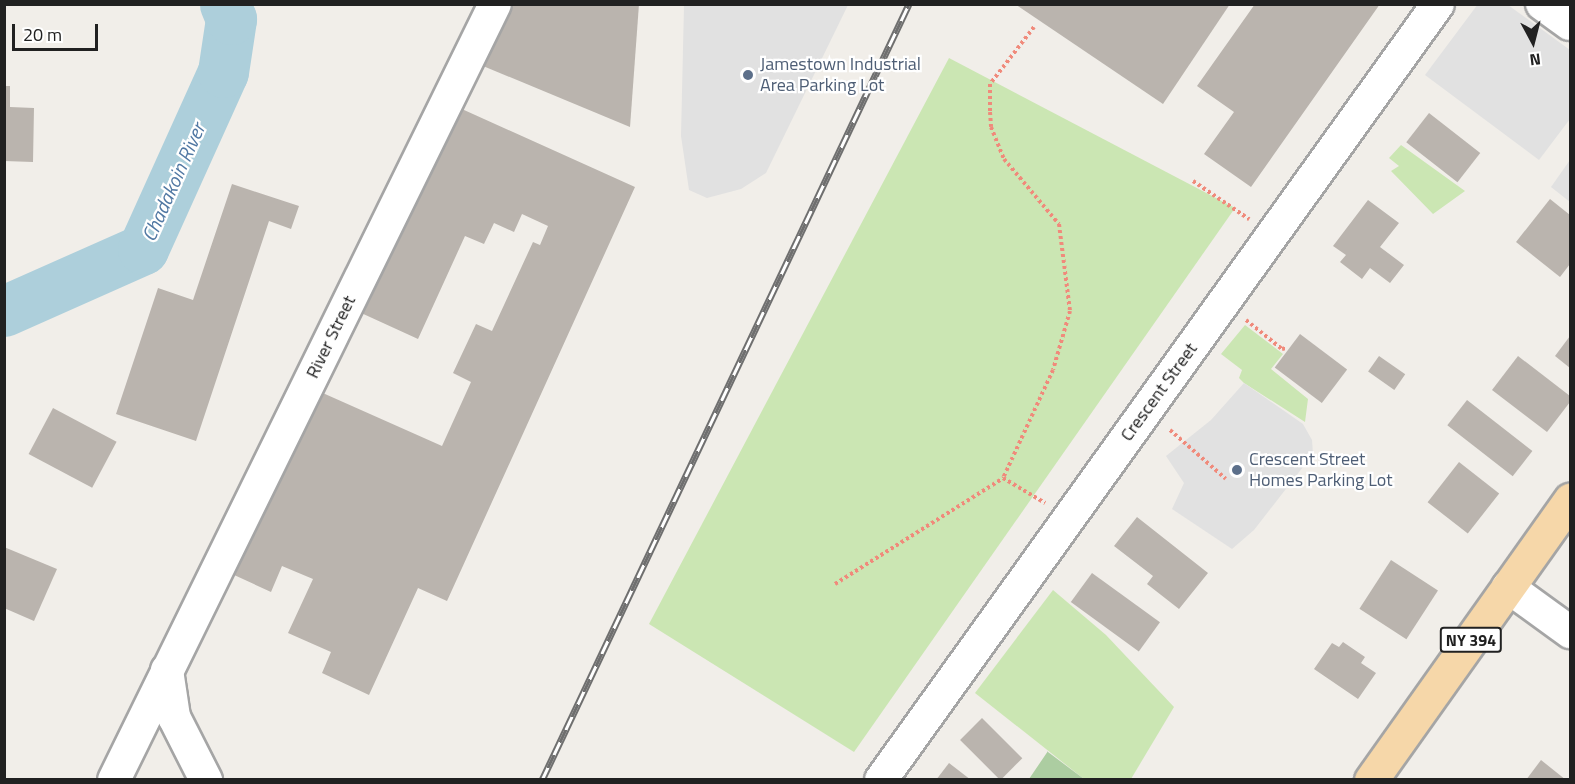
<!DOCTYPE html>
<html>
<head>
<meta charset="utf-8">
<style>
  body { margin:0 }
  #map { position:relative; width:1575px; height:784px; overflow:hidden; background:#f1eee9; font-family:"Titillium Web",sans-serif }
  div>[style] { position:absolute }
  .grass>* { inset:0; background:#cbe6b3 }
  .forest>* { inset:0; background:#accda1 }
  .parking>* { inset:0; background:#e1e1e1 }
  .river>* { height:51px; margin:-25.5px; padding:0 25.5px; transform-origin:25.5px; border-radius:25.5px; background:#adcfdb }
  .building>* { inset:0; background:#bab4ae; transform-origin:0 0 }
  .path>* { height:4px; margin-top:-2px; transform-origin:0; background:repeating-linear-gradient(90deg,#f08a7b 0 3px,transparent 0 6px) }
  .roads { filter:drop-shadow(2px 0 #a5a5a5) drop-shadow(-2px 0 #a5a5a5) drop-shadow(0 2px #a5a5a5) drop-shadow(0 -2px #a5a5a5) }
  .minor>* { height:32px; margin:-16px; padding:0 16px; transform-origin:16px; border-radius:16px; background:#fff }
  .primary>* { height:33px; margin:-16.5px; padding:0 16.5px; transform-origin:16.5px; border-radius:16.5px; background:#f6d7a9 }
  .rail>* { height:7px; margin-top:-3.5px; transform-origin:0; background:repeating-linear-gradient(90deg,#fff 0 14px,#6f6f6f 0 28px); box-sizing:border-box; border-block:2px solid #6f6f6f }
  .dots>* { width:16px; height:16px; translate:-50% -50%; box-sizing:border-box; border:3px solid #fff; border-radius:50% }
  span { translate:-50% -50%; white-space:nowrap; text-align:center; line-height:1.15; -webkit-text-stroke:4.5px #fff; paint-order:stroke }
  .shield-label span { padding:2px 4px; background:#fff; border:2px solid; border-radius:4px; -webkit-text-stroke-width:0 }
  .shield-label { font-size:16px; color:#212121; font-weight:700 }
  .service-label { font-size:18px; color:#4e5e75 }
  .left { translate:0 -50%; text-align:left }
  .street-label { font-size:18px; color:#212121 }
  .water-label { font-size:20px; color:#5178a3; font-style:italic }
  .frame { position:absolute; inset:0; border:6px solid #212121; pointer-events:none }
  .north { position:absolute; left:1503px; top:12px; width:60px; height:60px; -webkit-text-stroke:4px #fff; paint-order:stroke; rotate:173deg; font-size:16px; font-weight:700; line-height:24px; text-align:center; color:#212121 }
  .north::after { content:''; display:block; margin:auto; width:21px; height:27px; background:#212121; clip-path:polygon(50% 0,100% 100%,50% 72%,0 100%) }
  .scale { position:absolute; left:12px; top:24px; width:86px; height:27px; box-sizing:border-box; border:3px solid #212121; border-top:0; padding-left:8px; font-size:18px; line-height:21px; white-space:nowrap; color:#212121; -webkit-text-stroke:4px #fff; paint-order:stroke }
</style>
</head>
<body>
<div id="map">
  <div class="grass">
    <i style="clip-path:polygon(949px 58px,1235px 208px,854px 752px,649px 624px)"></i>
    <i style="clip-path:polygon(1401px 145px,1465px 191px,1433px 214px,1391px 171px,1399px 166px,1389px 158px)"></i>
    <i style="clip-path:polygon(1245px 325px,1283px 354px,1271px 369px,1308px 399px,1305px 422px,1244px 383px,1239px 378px,1242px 370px,1221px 354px)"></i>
    <i style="clip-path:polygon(1053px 590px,1106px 635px,1174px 707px,1131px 779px,1084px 779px,975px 693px)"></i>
  </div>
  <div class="forest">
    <i style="clip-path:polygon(1048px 751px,1048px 752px,1084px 779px,1029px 779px)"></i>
  </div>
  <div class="parking">
    <i style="clip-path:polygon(1478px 4px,1508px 5px,1570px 50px,1570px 119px,1539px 160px,1425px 75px)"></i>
    <i style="clip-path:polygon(684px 5px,848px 5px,766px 173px,741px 189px,707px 198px,689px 190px,681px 136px)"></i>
    <i style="clip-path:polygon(1570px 160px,1570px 202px,1551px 187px)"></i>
    <i style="clip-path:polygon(1244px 383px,1303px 424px,1312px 440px,1313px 454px,1254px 530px,1232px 549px,1172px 509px,1184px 483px,1166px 456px,1211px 420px)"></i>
  </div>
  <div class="river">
    <i style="left:4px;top:311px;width:152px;rotate:-24deg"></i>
    <i style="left:143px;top:249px;width:194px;rotate:-65.7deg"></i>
    <i style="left:223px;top:72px;width:54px;rotate:-81.4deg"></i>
    <i style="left:231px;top:19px;width:16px;rotate:-112deg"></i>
  </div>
  <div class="building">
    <i style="clip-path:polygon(494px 4px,639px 4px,630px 127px,471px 61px)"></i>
    <i style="clip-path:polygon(1015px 4px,1230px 4px,1163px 104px)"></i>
    <i style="clip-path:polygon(1255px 4px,1380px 4px,1251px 187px,1204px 154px,1234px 112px,1197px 86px)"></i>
    <i style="clip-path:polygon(4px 86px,10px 86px,10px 107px,34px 108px,33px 162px,4px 161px)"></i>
    <i style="clip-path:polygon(453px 105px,635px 187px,447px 601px,418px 588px,369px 695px,322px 673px,331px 652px,288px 633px,313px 579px,282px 566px,271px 592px,232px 574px,316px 390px,442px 446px,471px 382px,453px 373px,476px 324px,492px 331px,533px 242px,540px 245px,548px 226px,522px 214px,514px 232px,494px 223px,484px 244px,465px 236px,418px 339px,359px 312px)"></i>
    <i style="left:1429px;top:113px;width:65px;height:37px;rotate:38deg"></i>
    <i style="clip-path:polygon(232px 184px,299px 206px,291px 229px,269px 221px,196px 441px,116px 414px,158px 288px,193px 300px)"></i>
    <i style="clip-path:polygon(1550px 199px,1570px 215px,1570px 264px,1560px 277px,1516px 242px)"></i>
    <i style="clip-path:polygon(1368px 200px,1399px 223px,1380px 247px,1404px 265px,1390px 283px,1370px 268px,1362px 279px,1340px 262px,1346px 255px,1333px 246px)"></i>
    <i style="left:1300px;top:334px;width:59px;height:42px;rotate:37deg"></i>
    <i style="clip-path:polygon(1570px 336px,1570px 368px,1555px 356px)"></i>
    <i style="left:1379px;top:356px;width:32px;height:19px;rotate:35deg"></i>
    <i style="clip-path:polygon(1518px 356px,1570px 396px,1570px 402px,1547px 432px,1492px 390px)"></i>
    <i style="left:1467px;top:400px;width:83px;height:32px;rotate:38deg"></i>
    <i style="left:53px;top:408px;width:72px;height:52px;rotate:28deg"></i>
    <i style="left:1459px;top:462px;width:51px;height:51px;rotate:38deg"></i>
    <i style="clip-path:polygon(1137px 517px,1208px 573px,1179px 609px,1147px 584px,1153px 576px,1114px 546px)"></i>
    <i style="clip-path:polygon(4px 547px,57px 569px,34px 621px,4px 608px)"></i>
    <i style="left:1391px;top:560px;width:56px;height:58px;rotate:33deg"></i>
    <i style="left:1092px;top:573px;width:84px;height:36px;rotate:36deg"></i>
    <i style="clip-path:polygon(1343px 642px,1365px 657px,1361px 663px,1376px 673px,1358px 699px,1314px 669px,1332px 643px,1339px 647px)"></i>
    <i style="left:982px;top:718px;width:57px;height:31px;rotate:45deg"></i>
    <i style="clip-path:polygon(1541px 760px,1566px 780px,1526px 780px)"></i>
    <i style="clip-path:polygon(949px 763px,971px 780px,936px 780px)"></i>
  </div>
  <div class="path">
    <i style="left:1034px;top:27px;width:72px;rotate:127.7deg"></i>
    <i style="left:990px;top:84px;width:28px;rotate:90deg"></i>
    <i style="left:990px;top:112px;width:15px;rotate:86deg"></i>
    <i style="left:991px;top:127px;width:35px;rotate:68deg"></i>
    <i style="left:1004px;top:159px;width:85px;rotate:49.8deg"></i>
    <i style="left:1059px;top:224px;width:88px;rotate:82.8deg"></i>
    <i style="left:1070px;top:311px;width:61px;rotate:106.1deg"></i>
    <i style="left:1053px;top:370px;width:119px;rotate:114.8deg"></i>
    <i style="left:1003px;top:478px;width:49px;rotate:30.8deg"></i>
    <i style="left:1193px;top:181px;width:68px;rotate:34.2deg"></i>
    <i style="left:1246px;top:320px;width:46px;rotate:38.9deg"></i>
    <i style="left:1282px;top:349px;width:4px;rotate:-14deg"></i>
    <i style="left:1170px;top:430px;width:74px;rotate:41.2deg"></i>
    <i style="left:835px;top:584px;width:199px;rotate:-32.2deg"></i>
  </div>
  <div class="roads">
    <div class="minor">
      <i style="left:1542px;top:4px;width:34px;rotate:36deg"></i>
      <i style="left:1508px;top:587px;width:77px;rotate:36deg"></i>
      <i style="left:167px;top:670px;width:48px;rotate:81.5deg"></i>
      <i style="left:174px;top:717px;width:71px;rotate:63.1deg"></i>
      <i style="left:114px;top:780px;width:864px;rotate:-63.85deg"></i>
      <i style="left:881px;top:780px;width:955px;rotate:-54.33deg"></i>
    </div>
    <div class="primary">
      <i style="left:1371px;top:780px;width:344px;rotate:-54.6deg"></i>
    </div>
  </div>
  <div class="rail">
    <i style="left:542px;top:780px;width:858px;rotate:-64.69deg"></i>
  </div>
  <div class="dots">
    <i style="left:748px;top:75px;background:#5c6f8a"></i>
    <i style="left:1237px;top:470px;background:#5c6f8a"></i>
  </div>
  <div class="shield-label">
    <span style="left:1471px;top:640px">NY 394</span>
  </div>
  <div class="service-label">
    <span class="left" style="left:760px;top:75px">Jamestown Industrial<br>Area Parking Lot</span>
    <span class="left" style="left:1249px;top:470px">Crescent Street<br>Homes Parking Lot</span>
  </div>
  <div class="street-label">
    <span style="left:331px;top:337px;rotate:-64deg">River Street</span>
    <span style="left:1159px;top:392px;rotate:-54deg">Crescent Street</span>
  </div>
  <div class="water-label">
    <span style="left:173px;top:182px;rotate:-66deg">Chadakoin River</span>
  </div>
  <div class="frame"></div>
  <div class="north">N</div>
  <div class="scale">20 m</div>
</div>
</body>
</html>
